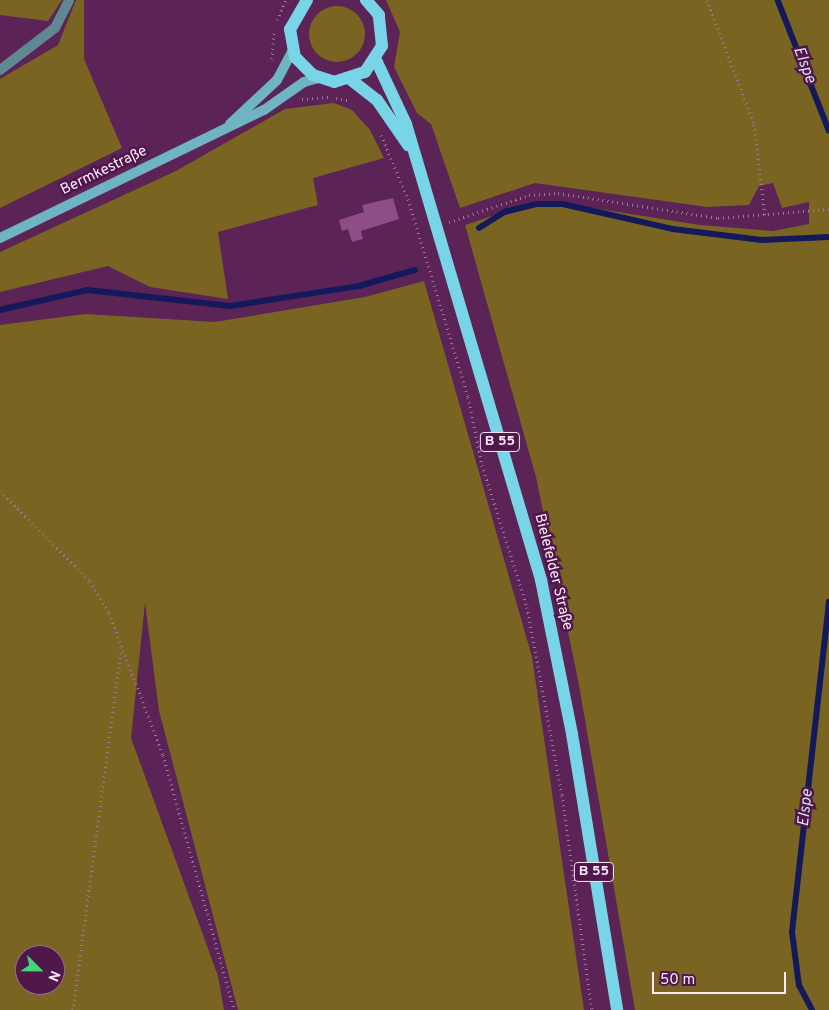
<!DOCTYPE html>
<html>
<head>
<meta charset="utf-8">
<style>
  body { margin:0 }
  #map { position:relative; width:829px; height:1010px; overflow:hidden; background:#5c2356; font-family:Overpass,sans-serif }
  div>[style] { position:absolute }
  .green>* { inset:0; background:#796521 }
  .round { border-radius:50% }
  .stream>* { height:5.5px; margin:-2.75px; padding:0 2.75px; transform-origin:2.75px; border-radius:2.75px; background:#14195c }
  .building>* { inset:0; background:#8e4d86 }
  .path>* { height:3px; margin-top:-1.5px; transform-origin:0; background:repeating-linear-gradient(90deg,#a0769b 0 1px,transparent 0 5px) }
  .minor>* { height:10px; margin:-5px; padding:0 5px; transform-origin:5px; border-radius:5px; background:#5f8992 }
  .secondary>* { height:10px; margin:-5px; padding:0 5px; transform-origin:5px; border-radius:5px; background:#6eb4c2 }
  .primary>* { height:12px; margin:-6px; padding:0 6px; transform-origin:6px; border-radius:6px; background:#78d5e7 }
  span { translate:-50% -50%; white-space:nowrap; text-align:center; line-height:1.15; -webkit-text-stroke:5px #50174a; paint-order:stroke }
  .shield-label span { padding:1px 4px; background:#50174a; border:1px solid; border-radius:4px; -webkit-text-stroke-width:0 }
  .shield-label { font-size:14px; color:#fce7f8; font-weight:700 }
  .street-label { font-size:15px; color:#fce7f8 }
  .water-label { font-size:16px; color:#d8dff4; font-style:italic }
  .north { position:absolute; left:15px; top:945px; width:50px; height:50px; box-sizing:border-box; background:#50174a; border:1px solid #956a90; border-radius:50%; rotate:113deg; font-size:14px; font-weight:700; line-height:20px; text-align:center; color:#fce7f8 }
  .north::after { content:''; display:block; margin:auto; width:18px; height:22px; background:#43d77b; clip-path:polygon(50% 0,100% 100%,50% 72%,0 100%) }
  .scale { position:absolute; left:652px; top:972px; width:134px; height:22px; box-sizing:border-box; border:2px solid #fce7f8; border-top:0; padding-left:6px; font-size:15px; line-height:18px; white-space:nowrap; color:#fce7f8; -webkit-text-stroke:4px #50174a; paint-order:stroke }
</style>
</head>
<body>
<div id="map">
  <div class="green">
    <i style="clip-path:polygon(0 0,62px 0,48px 21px,0 15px)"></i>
    <i style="clip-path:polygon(76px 0,84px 0,84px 59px,122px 148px,0 208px,0 79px,58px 45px)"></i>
    <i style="clip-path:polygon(386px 0,829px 0,829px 1010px,635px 1010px,579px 685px,536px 477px,465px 225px,525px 205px,580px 206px,700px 225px,773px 231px,809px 224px,809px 202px,782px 208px,773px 183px,759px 186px,749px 205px,707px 207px,535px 183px,460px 208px,431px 124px,417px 113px,394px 67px,400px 32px)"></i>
    <i class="round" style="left:309px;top:6px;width:56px;height:56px"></i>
    <i style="clip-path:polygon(334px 103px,352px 110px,370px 130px,384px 158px,313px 178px,318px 205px,218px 232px,228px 299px,150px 287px,108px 266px,0 292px,0 252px,176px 171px,285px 109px)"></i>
    <i style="clip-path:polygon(evenodd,424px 281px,532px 657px,584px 1010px,238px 1010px,159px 711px,145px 603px,131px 738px,218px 976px,224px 1010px,0 1010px,0 325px,85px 314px,215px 322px,365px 297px,424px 281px,25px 955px,55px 955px,55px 985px,25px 985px,25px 955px)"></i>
  </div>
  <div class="stream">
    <i style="left:778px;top:0;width:140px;rotate:68.6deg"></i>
    <i style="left:479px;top:228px;width:31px;rotate:-32deg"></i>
    <i style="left:505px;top:212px;width:33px;rotate:-14deg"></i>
    <i style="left:537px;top:204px;width:26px"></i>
    <i style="left:563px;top:204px;width:113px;rotate:12.8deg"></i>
    <i style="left:673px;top:229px;width:89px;rotate:7.1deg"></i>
    <i style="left:761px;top:240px;width:68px;rotate:-2.5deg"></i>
    <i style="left:0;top:310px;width:90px;rotate:-12.8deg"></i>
    <i style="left:88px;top:290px;width:143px;rotate:6.4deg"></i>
    <i style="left:230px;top:306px;width:131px;rotate:-8.8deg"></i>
    <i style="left:359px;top:286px;width:58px;rotate:-15.9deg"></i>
    <i style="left:812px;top:1010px;width:27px;rotate:-118deg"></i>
    <i style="left:799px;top:986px;width:54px;rotate:-97.4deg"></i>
    <i style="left:792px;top:932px;width:332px;rotate:-83.6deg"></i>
  </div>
  <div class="building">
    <i style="clip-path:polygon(393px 198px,399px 219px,361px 231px,363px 239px,352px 242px,348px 229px,342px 231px,339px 220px,364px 212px,362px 205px)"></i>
  </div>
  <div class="path">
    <i style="left:707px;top:0;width:133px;rotate:69.2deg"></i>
    <i style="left:754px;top:124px;width:93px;rotate:83.2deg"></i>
    <i style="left:277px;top:20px;width:22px;rotate:-66deg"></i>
    <i style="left:272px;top:59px;width:26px;rotate:-86deg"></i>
    <i style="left:336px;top:98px;width:15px;rotate:11deg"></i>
    <i style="left:302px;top:99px;width:27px;rotate:-4deg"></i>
    <i style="left:381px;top:135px;width:69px;rotate:67.1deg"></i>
    <i style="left:408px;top:199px;width:207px;rotate:73.1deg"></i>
    <i style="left:468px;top:397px;width:69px;rotate:78.4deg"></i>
    <i style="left:482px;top:465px;width:149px;rotate:72.4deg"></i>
    <i style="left:527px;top:607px;width:191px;rotate:79.5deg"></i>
    <i style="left:562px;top:795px;width:217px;rotate:82.1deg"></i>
    <i style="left:449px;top:222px;width:84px;rotate:-18.6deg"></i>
    <i style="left:529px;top:195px;width:29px;rotate:-4deg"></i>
    <i style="left:558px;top:193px;width:162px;rotate:8.9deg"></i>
    <i style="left:718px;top:218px;width:111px;rotate:-4.6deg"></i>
    <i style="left:0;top:491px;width:127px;rotate:45deg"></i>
    <i style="left:90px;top:581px;width:37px;rotate:59deg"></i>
    <i style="left:109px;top:613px;width:152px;rotate:69.2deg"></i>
    <i style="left:163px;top:755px;width:265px;rotate:74.4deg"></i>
    <i style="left:73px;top:1010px;width:365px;rotate:-82.4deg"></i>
  </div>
  <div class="minor">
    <i style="left:0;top:70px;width:69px;rotate:-37.4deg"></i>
    <i style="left:55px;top:28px;width:31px;rotate:-63deg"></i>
  </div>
  <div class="secondary">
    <i style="left:230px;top:124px;width:64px;rotate:-43.1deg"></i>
    <i style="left:277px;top:80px;width:34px;rotate:-62deg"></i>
    <i style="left:0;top:238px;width:293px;rotate:-25.9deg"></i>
    <i style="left:264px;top:110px;width:49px;rotate:-35deg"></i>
    <i style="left:304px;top:82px;width:15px;rotate:-16deg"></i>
  </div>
  <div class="primary">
    <i style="left:307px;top:0;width:34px;rotate:120deg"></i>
    <i style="left:290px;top:29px;width:28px;rotate:80deg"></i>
    <i style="left:295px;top:57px;width:25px;rotate:45deg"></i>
    <i style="left:313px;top:75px;width:22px;rotate:18deg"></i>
    <i style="left:334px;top:82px;width:33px;rotate:-18deg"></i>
    <i style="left:365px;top:72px;width:31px;rotate:-57deg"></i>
    <i style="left:382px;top:46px;width:31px;rotate:-96deg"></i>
    <i style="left:379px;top:15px;width:20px;rotate:-131deg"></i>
    <i style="left:376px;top:60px;width:71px;rotate:64.9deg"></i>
    <i style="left:406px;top:124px;width:476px;rotate:73.5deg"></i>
    <i style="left:541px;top:580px;width:157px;rotate:78.6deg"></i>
    <i style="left:572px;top:734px;width:280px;rotate:80.7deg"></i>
    <i style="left:350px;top:79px;width:34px;rotate:38deg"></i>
    <i style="left:377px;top:100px;width:55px;rotate:55.4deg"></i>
  </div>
  <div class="shield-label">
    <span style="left:500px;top:442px">B 55</span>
    <span style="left:594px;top:872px">B 55</span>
  </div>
  <div class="street-label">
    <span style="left:104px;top:171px;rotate:-26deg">Bermkestraße</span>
    <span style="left:553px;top:572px;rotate:76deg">Bielefelder Straße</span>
  </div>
  <div class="water-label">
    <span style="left:804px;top:65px;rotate:69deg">Elspe</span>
    <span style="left:806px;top:808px;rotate:-84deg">Elspe</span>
  </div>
  <div class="north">N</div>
  <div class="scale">50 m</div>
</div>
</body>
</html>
